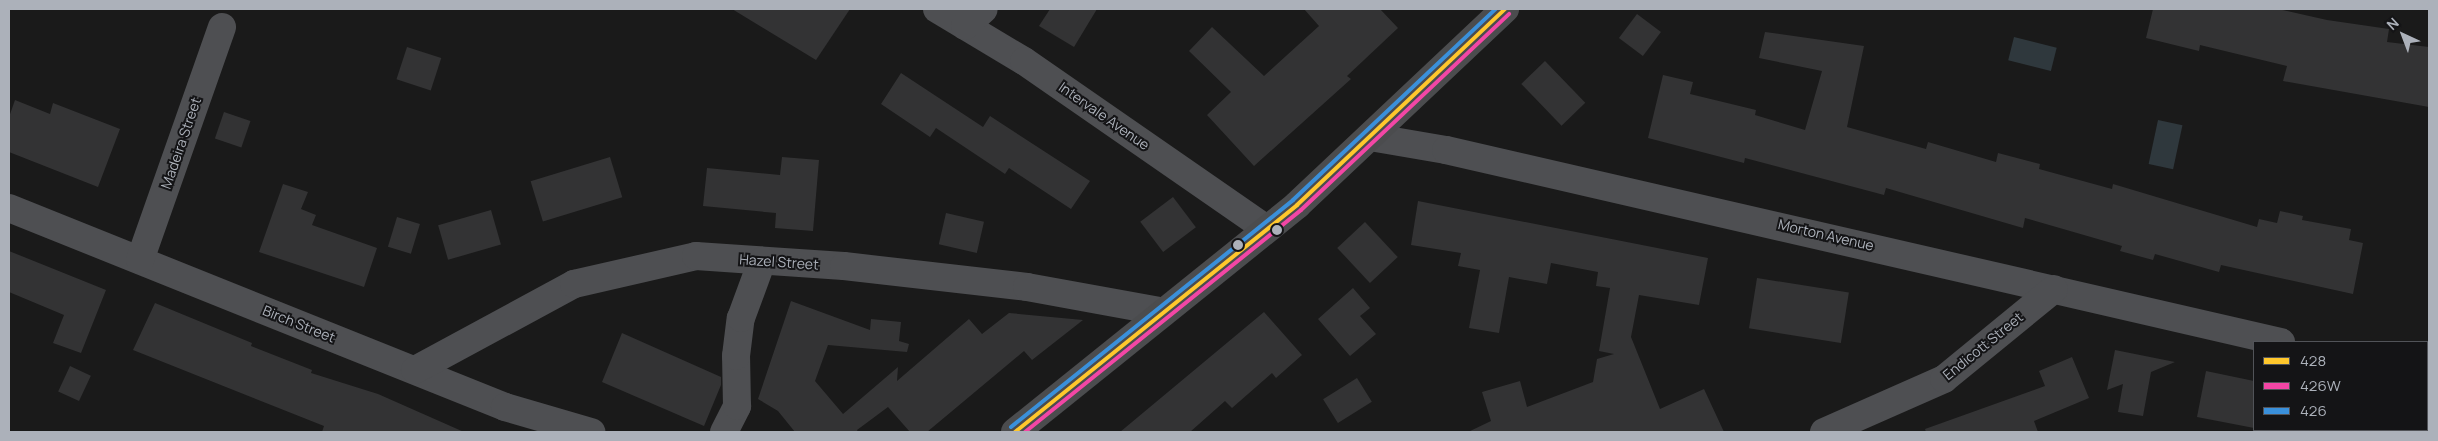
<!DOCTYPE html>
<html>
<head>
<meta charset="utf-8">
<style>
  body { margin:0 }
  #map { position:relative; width:2438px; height:441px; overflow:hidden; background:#1a1a1a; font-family:Manrope,sans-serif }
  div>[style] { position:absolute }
  .water>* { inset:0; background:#2f383d; transform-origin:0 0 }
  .building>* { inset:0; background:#333334; transform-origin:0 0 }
  .minor>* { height:28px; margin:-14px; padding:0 14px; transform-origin:14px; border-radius:14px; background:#4e4f52 }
  .major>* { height:28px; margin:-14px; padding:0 14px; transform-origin:14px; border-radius:14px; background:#4b4c4e }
  .bus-1>* { height:4px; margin:-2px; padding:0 2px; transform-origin:2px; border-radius:2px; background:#ffc72c }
  .bus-2>* { height:4px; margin:-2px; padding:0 2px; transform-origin:2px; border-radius:2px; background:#f346a5 }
  .bus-3>* { height:4px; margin:-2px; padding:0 2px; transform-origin:2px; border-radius:2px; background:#3a90db }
  .dots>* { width:14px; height:14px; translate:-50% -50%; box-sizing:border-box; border:2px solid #141416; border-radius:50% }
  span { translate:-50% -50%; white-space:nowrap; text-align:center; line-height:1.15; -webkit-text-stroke:4px #141416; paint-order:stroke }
  .street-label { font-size:14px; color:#acb1ba }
  .frame { position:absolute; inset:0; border:10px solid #acb1ba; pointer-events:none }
  .legend { position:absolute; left:2253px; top:341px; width:175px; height:90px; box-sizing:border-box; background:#141416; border:1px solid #515358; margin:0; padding:6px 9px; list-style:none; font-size:15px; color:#acb1ba }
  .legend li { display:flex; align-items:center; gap:10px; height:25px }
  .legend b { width:25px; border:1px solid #515358 }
  .north { position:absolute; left:2378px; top:10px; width:50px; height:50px; -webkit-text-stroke:4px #141416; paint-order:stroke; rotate:317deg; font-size:14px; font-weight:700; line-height:20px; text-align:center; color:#acb1ba }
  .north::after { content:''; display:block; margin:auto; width:18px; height:22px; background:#acb1ba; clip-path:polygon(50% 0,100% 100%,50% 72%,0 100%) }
</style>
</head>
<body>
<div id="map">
  <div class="water">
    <i style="left:2014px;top:37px;width:44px;height:24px;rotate:14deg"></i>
    <i style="left:2158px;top:120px;width:25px;height:45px;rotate:12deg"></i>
  </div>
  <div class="building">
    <i style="clip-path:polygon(732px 9px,850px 9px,816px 60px)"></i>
    <i style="clip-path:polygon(1050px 9px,1097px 9px,1074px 47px,1039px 26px)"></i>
    <i style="clip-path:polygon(1304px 9px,1380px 9px,1398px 28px,1347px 76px,1351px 79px,1254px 166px,1207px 115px,1231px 92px,1189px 51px,1212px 27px,1264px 76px,1319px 26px)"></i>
    <i style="clip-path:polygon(2153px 9px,2278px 9px,2327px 20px,2389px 29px,2387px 42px,2429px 47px,2429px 107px,2283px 81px,2287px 66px,2200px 45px,2199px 51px,2146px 38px)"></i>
    <i style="left:1637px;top:14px;width:30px;height:30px;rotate:37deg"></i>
    <i style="clip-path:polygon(1765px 32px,1864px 46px,1847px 127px,1926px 149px,1928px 142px,1996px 162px,1998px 153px,2040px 164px,2039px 169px,2112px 189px,2113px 184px,2257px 227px,2259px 219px,2277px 223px,2280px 211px,2303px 216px,2302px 220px,2351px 229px,2349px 240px,2363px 243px,2353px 294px,2221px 265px,2219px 272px,2155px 254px,2153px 260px,2120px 251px,2122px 246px,2025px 218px,2023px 228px,1886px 188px,1884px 195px,1745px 158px,1744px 163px,1648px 138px,1663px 75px,1693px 82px,1690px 94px,1756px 110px,1755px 115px,1805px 130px,1822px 71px,1759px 58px)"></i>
    <i style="left:407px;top:47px;width:36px;height:34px;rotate:18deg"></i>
    <i style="left:1545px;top:61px;width:58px;height:33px;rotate:46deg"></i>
    <i style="clip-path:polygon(901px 73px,983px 127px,990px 116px,1090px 181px,1071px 209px,1009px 168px,1005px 174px,936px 128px,930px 137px,881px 104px)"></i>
    <i style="clip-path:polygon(15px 100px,50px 114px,53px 103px,120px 129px,98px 187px,9px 152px,9px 117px)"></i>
    <i style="left:224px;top:112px;width:28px;height:28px;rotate:19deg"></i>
    <i style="left:610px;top:157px;width:42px;height:83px;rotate:73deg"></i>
    <i style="clip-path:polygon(782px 157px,819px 160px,813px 231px,775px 228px,776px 213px,703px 206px,707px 168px,780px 175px)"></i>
    <i style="clip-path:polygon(283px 184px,308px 192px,301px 209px,316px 215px,312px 225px,377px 248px,364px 287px,259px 252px)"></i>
    <i style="left:1173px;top:197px;width:38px;height:41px;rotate:53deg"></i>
    <i style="clip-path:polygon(1418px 201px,1708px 258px,1699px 305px,1639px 295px,1631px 337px,1660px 409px,1704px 389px,1724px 432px,1468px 432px,1491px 421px,1482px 392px,1520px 381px,1527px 407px,1593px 382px,1597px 359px,1614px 354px,1599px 351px,1610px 288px,1596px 286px,1598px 272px,1551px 263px,1547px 284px,1509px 277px,1499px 333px,1469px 328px,1480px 270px,1458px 266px,1461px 253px,1411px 245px)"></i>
    <i style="left:491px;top:210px;width:36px;height:55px;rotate:74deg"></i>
    <i style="left:946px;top:213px;width:39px;height:32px;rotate:13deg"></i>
    <i style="left:397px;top:217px;width:24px;height:31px;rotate:17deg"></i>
    <i style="left:1365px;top:222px;width:48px;height:38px;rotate:47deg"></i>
    <i style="clip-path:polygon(9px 251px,106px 290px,81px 353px,53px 343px,64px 315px,9px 292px)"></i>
    <i style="left:1757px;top:278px;width:93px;height:51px;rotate:9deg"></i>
    <i style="clip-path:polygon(1353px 288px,1370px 308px,1360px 316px,1376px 334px,1350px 356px,1318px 319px)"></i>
    <i style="clip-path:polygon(791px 301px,870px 330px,871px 319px,901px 322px,899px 341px,909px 344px,907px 352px,828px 345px,815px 381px,843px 414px,898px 367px,897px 381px,969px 319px,982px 334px,1009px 313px,1083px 320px,1032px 360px,1024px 351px,927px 432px,910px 432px,888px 407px,857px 430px,858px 432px,795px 432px,778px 411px,758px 399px)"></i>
    <i style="clip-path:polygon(155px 303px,252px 343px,251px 346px,312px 370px,311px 373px,378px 394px,464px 432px,322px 432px,324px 426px,133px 350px)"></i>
    <i style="clip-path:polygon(1264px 312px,1302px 355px,1276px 378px,1272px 373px,1232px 408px,1225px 401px,1190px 432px,1120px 432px)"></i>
    <i style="clip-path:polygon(622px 333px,721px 377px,721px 385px,704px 426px,602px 382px)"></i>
    <i style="clip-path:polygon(2115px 350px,2175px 362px,2151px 372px,2143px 416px,2118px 412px,2123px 384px,2107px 390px)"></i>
    <i style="clip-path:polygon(2072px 357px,2089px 398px,2034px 421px,2038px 432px,1926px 432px,1925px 429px,2045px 386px,2039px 371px)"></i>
    <i style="left:70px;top:366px;width:23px;height:28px;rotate:25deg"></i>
    <i style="clip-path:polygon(2206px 371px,2254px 381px,2254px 428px,2197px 417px)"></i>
    <i style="left:1357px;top:378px;width:28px;height:40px;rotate:58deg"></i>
  </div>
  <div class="minor">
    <i style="left:937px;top:9px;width:101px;rotate:30.9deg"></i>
    <i style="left:1024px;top:61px;width:295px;rotate:34.7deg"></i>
    <i style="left:965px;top:26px;width:25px;rotate:-42deg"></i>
    <i style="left:1370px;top:137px;width:77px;rotate:9.7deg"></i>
    <i style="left:1446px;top:150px;width:857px;rotate:12.95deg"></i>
    <i style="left:9px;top:208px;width:534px;rotate:21.86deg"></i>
    <i style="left:505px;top:407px;width:90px;rotate:16.2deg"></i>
    <i style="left:140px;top:260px;width:247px;rotate:-70.6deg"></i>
    <i style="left:415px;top:370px;width:181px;rotate:-28.4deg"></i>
    <i style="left:574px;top:284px;width:125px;rotate:-12.9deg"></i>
    <i style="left:696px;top:256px;width:148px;rotate:3.9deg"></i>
    <i style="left:844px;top:266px;width:184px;rotate:6.5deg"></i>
    <i style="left:1027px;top:287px;width:139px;rotate:10.3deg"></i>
    <i style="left:2427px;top:374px;width:2px;rotate:27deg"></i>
    <i style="left:724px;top:432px;width:29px;rotate:-63deg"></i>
    <i style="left:737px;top:406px;width:50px;rotate:-91.1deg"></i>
    <i style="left:736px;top:356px;width:38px;rotate:-83deg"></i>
    <i style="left:741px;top:318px;width:61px;rotate:-69.8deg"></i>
    <i style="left:1824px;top:432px;width:131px;rotate:-23.8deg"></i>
    <i style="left:1944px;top:379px;width:142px;rotate:-39.3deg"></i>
  </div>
  <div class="major">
    <i style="left:1015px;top:432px;width:362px;rotate:-38.8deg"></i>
    <i style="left:1297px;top:205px;width:286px;rotate:-43.3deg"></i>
  </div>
  <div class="bus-1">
    <i style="left:1015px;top:432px;width:362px;rotate:-38.8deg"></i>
    <i style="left:1297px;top:205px;width:286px;rotate:-43.3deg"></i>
  </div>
  <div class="bus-2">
    <i style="left:1025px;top:432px;width:354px;rotate:-38.8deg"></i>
    <i style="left:1301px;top:210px;width:286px;rotate:-43.3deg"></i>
  </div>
  <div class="bus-3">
    <i style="left:1011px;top:427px;width:362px;rotate:-38.8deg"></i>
    <i style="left:1293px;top:200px;width:279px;rotate:-43.3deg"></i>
  </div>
  <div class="dots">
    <i style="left:1277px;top:230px;background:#acb1ba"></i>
    <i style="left:1238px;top:245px;background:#acb1ba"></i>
  </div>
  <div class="street-label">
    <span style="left:1104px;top:116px;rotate:35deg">Intervale Avenue</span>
    <span style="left:181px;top:143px;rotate:-71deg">Madeira Street</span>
    <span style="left:1826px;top:235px;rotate:13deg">Morton Avenue</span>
    <span style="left:779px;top:262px;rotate:4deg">Hazel Street</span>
    <span style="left:299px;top:324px;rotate:22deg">Birch Street</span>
    <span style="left:1983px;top:346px;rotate:-39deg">Endicott Street</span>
  </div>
  <div class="frame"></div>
  <ul class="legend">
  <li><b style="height:6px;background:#ffc72c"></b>428</li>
  <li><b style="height:6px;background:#f346a5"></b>426W</li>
  <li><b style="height:6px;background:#3a90db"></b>426</li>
  </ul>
  <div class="north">N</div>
</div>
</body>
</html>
